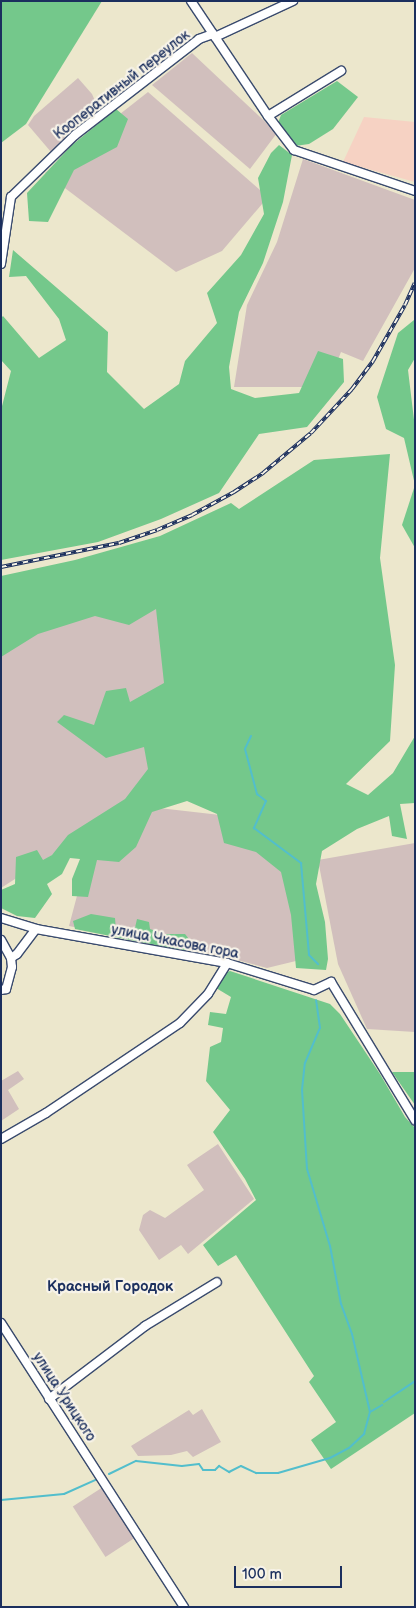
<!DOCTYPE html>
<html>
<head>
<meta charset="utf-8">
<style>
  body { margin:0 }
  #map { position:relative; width:416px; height:1608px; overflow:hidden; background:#ece7cc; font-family:"Balsamiq Sans",sans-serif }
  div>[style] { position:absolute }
  .built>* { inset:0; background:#f6d2c3 }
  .industrial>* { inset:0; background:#d1bfbd; transform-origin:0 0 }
  .green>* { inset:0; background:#74c88b }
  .stream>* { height:2px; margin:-1px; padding:0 1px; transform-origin:1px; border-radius:1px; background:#52becc }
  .roads { filter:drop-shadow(1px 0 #3a4b6e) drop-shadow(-1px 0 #3a4b6e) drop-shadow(0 1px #3a4b6e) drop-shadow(0 -1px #3a4b6e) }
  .minor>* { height:8px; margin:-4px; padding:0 4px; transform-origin:4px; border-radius:4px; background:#fff }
  .rail>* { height:4px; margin-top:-2px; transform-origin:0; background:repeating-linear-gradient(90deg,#f7f3e8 0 5.5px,#1b2f5e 0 11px); box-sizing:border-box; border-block:1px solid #1b2f5e }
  span { translate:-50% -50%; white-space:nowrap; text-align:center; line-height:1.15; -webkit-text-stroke:4.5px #f7f3e8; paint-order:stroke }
  .street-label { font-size:14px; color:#1b2f5e }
  .neighbourhood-label { font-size:15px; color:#1b2f5e; font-weight:700 }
  .frame { position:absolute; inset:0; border:2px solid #1b2f5e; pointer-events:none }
  .scale { position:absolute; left:234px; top:1566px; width:108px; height:22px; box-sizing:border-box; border:2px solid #1b2f5e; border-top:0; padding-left:6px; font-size:15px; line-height:18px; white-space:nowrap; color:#1b2f5e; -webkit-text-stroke:4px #f7f3e8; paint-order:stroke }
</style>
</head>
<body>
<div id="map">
  <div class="built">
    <i style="clip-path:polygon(364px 117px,415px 122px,415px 182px,343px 162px)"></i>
  </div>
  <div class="industrial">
    <i style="clip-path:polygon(192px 53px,277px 133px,250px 169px,152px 85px)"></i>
    <i style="clip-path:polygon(78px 78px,92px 94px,96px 103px,51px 152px,28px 125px,34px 116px)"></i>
    <i style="clip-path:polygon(148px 92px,268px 197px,222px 251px,176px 272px,45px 173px)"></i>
    <i style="clip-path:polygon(303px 159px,415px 200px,415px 268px,363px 361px,341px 352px,327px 387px,234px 387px,247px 305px,277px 242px)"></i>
    <i style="clip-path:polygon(141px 545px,173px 679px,156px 768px,133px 803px,1px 888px,1px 579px)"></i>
    <i style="clip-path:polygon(150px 807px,229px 816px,288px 866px,300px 960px,267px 968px,226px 957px,69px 926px,87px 858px)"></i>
    <i style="clip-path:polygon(415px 843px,415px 1032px,367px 1029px,338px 964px,318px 860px)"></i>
    <i style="clip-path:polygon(18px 1071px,24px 1079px,8px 1090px,19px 1109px,1px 1121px,1px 1081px)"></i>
    <i style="clip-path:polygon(218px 1144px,254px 1199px,188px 1254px,181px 1245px,159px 1260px,139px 1230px,143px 1215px,150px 1210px,165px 1218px,204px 1190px,187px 1165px)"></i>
    <i style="clip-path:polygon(202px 1409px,221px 1442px,193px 1457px,187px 1451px,171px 1455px,138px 1456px,131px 1446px,189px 1410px,193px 1415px)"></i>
    <i style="left:103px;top:1487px;width:60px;height:36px;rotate:57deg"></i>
  </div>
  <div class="green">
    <i style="clip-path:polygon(1px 1px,102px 1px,26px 124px,1px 143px)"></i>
    <i style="clip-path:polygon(337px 81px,358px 97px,333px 129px,309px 144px,295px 146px,278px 123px,281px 115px)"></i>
    <i style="clip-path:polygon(116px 109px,128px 119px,117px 147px,74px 170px,48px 222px,29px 221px,27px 193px,71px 146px)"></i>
    <i style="clip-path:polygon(279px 145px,292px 155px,283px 202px,263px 263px,239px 312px,229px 367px,231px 389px,255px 398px,299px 393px,318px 351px,343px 359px,344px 382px,307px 427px,259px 434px,219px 493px,161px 519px,98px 542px,1px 560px,1px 410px,11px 371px,1px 360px,1px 318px,3px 316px,39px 358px,66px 340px,59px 319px,26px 276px,9px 277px,13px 250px,108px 332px,107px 372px,144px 409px,179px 384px,185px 361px,217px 323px,207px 293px,241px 255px,264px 214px,258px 178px,271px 153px)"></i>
    <i style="clip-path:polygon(414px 320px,415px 358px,408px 370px,415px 428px,415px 485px,404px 438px,386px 429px,377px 397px,398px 333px)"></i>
    <i style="clip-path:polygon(390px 454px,380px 558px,395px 665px,390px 741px,346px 784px,368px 795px,393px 773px,415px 736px,415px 803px,400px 804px,407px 839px,392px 836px,389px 816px,357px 829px,322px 851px,316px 884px,325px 922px,328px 959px,326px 970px,296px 968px,291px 915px,281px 872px,256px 852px,224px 843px,217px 814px,187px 801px,152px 812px,136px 847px,119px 862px,97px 860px,88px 897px,72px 896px,72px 879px,80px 859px,70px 858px,62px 874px,47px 884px,52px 894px,35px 918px,17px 916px,1px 908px,1px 890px,15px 884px,16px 857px,37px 850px,43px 860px,52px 855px,68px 835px,125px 799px,148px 769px,144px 747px,106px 758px,57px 722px,64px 715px,94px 725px,106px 691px,126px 688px,130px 702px,164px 683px,156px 609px,129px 625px,95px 616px,38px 634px,1px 657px,1px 576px,75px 560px,160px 536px,231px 503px,239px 509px,314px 460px)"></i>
    <i style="clip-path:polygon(415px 485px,415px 548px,402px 525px)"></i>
    <i style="clip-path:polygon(91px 914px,115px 918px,116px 931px,130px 934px,134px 932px,137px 919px,149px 922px,150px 929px,164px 934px,185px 934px,197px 949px,181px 950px,75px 929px,73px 921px)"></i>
    <i style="clip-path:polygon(230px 971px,330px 1004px,340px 1014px,380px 1074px,405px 1117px,415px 1128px,415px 1413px,331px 1469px,311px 1440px,336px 1422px,309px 1382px,314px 1376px,236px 1255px,218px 1266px,203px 1245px,256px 1200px,245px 1179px,213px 1132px,230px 1110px,206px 1081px,210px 1047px,221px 1042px,223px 1028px,208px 1025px,210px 1012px,226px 1014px,231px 997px,216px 988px,225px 973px)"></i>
    <i style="clip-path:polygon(392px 1072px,415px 1072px,415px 1105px)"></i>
  </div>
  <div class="stream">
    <i style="left:251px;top:736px;width:14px;rotate:115deg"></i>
    <i style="left:245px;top:749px;width:47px;rotate:75.1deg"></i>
    <i style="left:257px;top:794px;width:11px;rotate:38deg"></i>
    <i style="left:266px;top:801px;width:30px;rotate:114deg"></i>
    <i style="left:254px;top:828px;width:59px;rotate:36.7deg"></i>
    <i style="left:301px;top:863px;width:92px;rotate:85deg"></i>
    <i style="left:309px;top:955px;width:13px;rotate:45deg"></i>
    <i style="left:384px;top:1402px;width:37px;rotate:-34deg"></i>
    <i style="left:370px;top:1412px;width:14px;rotate:-30deg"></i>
    <i style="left:109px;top:1474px;width:30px;rotate:-26deg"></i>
    <i style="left:136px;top:1461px;width:46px;rotate:6.2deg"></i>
    <i style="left:182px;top:1466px;width:17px;rotate:-7deg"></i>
    <i style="left:199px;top:1464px;width:7px;rotate:56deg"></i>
    <i style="left:203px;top:1470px;width:12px"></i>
    <i style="left:215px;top:1470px;width:6px;rotate:-45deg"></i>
    <i style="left:219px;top:1466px;width:12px;rotate:31deg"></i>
    <i style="left:229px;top:1472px;width:13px;rotate:-27deg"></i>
    <i style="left:241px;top:1466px;width:17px;rotate:25deg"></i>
    <i style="left:256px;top:1473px;width:22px"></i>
    <i style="left:278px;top:1473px;width:54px;rotate:-16.1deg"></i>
    <i style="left:330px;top:1458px;width:21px;rotate:-28deg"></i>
    <i style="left:349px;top:1448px;width:21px;rotate:-43deg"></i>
    <i style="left:364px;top:1434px;width:23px;rotate:-75deg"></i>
    <i style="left:370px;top:1412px;width:80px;rotate:-103deg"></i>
    <i style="left:352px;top:1334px;width:32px;rotate:-110deg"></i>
    <i style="left:341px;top:1304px;width:59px;rotate:-100.7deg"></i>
    <i style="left:330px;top:1246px;width:80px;rotate:-106.6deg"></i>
    <i style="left:307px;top:1169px;width:79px;rotate:-93.6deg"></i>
    <i style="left:302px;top:1090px;width:27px;rotate:-84deg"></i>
    <i style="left:305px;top:1063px;width:38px;rotate:-67deg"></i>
    <i style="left:320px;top:1028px;width:28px;rotate:-98deg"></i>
    <i style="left:1px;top:1500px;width:63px;rotate:-5.4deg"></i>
    <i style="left:64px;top:1494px;width:37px;rotate:-24deg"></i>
  </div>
  <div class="roads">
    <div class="minor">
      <i style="left:191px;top:1px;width:138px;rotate:56.2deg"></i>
      <i style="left:268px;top:116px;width:43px;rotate:52.6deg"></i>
      <i style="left:294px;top:150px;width:128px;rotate:18.7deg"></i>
      <i style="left:215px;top:37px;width:86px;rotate:-24.8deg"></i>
      <i style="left:268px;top:116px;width:86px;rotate:-31.7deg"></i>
      <i style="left:1px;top:264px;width:68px;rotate:-81.5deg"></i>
      <i style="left:11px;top:197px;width:89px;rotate:-44.1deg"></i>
      <i style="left:75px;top:135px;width:157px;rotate:-37.7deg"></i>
      <i style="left:199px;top:39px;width:15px;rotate:-20deg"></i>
      <i style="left:1px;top:918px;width:37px;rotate:17deg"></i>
      <i style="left:36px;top:929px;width:194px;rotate:10.1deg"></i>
      <i style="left:227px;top:963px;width:91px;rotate:17.2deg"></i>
      <i style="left:314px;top:990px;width:19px;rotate:-25deg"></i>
      <i style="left:331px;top:982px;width:162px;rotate:58.7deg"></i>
      <i style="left:1px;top:940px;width:21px;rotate:61deg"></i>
      <i style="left:11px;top:958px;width:9px;rotate:84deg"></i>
      <i style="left:12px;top:967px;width:23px;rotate:105deg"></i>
      <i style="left:6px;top:989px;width:5px;rotate:169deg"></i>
      <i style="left:11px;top:958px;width:7px;rotate:-34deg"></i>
      <i style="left:17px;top:954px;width:31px;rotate:-53deg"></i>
      <i style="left:1px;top:1139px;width:52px;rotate:-30deg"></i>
      <i style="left:46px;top:1113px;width:161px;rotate:-33.9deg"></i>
      <i style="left:180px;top:1023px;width:40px;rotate:-46deg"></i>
      <i style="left:208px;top:994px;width:36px;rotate:-58deg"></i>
      <i style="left:1px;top:1323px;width:338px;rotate:57.2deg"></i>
      <i style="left:49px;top:1399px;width:121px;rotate:-37.2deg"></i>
      <i style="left:145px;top:1326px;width:84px;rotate:-31.4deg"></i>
    </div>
  </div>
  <div class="rail">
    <i style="left:1px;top:567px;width:120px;rotate:-11.5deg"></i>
    <i style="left:119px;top:543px;width:40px;rotate:-18.9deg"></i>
    <i style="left:157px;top:530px;width:38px;rotate:-23deg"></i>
    <i style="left:192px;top:515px;width:48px;rotate:-28.7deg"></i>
    <i style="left:234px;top:492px;width:35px;rotate:-33deg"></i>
    <i style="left:263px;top:473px;width:62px;rotate:-39.8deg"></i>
    <i style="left:311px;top:433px;width:60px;rotate:-47deg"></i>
    <i style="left:352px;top:389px;width:35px;rotate:-53deg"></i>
    <i style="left:373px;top:361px;width:64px;rotate:-60.3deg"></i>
    <i style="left:405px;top:305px;width:24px;rotate:-66deg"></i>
  </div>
  <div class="street-label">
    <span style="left:122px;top:85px;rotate:-38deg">Кооперативный переулок</span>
    <span style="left:175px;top:942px;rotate:11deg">улица Чкасова гора</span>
    <span style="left:64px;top:1397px;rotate:57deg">улица Урицкого</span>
  </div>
  <div class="neighbourhood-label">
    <span style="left:110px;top:1287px">Красный Городок</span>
  </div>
  <div class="frame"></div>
  <div class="scale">100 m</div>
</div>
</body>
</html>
